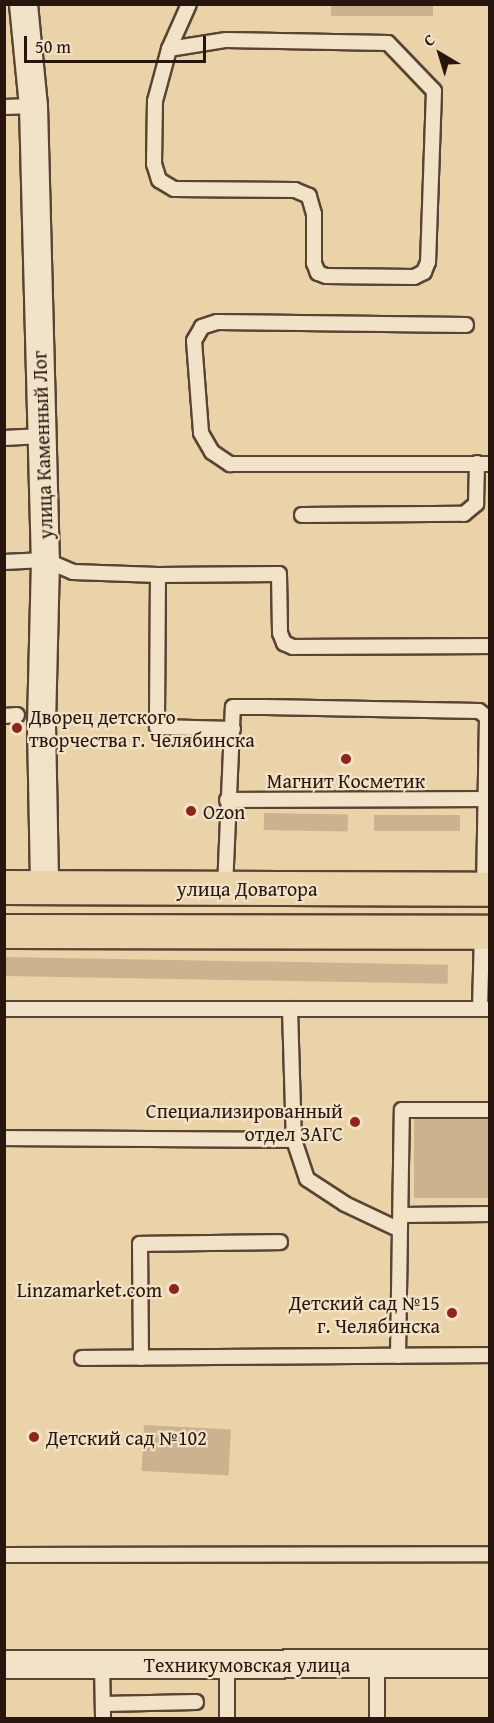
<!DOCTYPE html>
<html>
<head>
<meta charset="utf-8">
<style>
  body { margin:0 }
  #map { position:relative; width:494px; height:1723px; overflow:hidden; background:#ebd3a9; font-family:"Gentium Book Plus",serif }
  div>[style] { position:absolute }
  .green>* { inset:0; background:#cab38e; transform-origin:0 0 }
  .roads { filter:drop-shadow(2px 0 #594434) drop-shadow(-2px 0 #594434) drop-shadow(0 2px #594434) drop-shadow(0 -2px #594434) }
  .lane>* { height:14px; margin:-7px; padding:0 7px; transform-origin:7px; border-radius:7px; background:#f2e2c7 }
  .street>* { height:27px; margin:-13.5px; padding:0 13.5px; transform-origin:13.5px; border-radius:13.5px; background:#f2e2c7 }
  .primary>* { height:33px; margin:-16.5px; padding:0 16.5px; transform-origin:16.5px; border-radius:16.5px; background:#ebd3a9 }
  .dots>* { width:16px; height:16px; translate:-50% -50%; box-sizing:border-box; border:3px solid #f2e2c7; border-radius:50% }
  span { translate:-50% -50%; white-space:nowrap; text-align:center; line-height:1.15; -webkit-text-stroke:4.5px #f2e2c7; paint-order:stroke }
  .street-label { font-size:20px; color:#28150d }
  .poi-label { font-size:20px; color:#28150d }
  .left { translate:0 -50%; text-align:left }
  .right { translate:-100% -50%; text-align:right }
  .frame { position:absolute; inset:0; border:6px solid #28150d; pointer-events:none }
  .north { position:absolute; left:410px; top:24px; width:60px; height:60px; -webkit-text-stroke:4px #f2e2c7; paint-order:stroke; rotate:322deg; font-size:16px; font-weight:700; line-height:24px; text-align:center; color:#28150d }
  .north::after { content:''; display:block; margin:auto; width:21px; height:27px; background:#28150d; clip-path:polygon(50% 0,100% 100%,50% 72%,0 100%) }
  .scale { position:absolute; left:24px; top:36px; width:182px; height:27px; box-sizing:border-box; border:3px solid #28150d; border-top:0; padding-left:8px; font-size:18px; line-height:21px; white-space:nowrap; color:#28150d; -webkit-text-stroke:4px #f2e2c7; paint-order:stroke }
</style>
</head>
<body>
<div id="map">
  <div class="green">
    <i style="left:331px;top:5px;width:102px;height:11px"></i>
    <i style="left:264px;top:813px;width:84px;height:17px;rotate:1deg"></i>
    <i style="left:374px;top:815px;width:86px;height:16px"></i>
    <i style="left:5px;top:957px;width:443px;height:19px;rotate:1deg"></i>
    <i style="left:489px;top:1118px;width:80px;height:75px;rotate:90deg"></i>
    <i style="left:144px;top:1425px;width:87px;height:46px;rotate:3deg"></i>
  </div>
  <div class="roads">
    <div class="lane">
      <i style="left:169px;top:49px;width:58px;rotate:-9deg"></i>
      <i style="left:226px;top:40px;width:162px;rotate:1.1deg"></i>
      <i style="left:388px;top:43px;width:66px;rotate:46.2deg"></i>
      <i style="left:434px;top:91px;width:171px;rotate:92deg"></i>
      <i style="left:428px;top:262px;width:11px;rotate:112deg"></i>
      <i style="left:424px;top:272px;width:11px;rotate:153deg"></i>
      <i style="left:414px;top:277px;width:88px;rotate:-179.3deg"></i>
      <i style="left:326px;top:276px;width:9px;rotate:-159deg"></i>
      <i style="left:318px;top:273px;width:11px;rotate:-112deg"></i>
      <i style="left:314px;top:263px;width:49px;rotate:-90deg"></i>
      <i style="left:314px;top:214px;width:19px;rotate:-106deg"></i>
      <i style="left:309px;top:196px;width:15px;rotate:-157deg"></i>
      <i style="left:295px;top:190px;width:121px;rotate:-179.5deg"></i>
      <i style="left:174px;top:189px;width:17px;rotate:-149deg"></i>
      <i style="left:159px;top:180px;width:17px;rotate:-107deg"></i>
      <i style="left:154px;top:164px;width:63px;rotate:-89.1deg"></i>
      <i style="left:155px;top:101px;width:54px;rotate:-74.9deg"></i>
      <i style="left:169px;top:49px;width:49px;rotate:-66deg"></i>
      <i style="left:4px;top:107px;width:29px;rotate:-2deg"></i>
      <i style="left:466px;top:325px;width:249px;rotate:-179.3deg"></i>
      <i style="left:217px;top:322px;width:16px;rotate:162deg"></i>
      <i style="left:202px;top:327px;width:16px;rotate:120deg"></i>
      <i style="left:194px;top:341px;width:92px;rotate:85.6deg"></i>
      <i style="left:201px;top:433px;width:22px;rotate:60deg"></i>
      <i style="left:212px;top:452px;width:22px;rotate:34deg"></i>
      <i style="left:230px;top:464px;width:260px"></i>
      <i style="left:4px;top:438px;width:38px;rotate:-3deg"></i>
      <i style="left:302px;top:515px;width:162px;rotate:-0.4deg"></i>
      <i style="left:464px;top:514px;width:16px;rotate:-40deg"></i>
      <i style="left:476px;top:504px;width:41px;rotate:-88.6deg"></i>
      <i style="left:4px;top:562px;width:41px;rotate:-2.8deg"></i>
      <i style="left:45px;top:560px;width:30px;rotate:23deg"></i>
      <i style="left:73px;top:572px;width:85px;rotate:2deg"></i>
      <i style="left:158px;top:575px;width:152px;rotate:90.4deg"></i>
      <i style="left:157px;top:727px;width:76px;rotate:1.5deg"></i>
      <i style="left:158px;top:575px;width:121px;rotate:-0.5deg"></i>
      <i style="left:279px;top:574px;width:59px;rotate:89deg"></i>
      <i style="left:280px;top:633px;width:11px;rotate:68deg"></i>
      <i style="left:284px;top:643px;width:10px;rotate:24deg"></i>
      <i style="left:293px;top:647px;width:197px;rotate:-0.3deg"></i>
      <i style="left:4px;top:716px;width:13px;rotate:-4deg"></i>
      <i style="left:227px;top:800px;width:260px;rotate:-0.2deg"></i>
      <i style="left:225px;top:888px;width:181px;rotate:-87.5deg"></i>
      <i style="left:233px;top:707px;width:32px"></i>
      <i style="left:265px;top:707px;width:214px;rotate:1.1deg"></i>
      <i style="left:479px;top:711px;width:10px;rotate:37deg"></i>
      <i style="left:487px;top:717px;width:172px;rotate:91deg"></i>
      <i style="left:4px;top:1009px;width:486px"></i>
      <i style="left:290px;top:1009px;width:131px;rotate:88.3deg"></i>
      <i style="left:480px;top:1009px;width:77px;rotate:-88.5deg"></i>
      <i style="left:4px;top:1138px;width:290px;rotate:0.4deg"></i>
      <i style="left:294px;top:1140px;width:41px;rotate:71.6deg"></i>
      <i style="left:307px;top:1179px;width:45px;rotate:33.3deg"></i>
      <i style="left:345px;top:1204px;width:59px;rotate:25.3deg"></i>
      <i style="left:402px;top:1215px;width:88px;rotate:-0.7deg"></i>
      <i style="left:398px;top:1356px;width:246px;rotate:-89.1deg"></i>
      <i style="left:402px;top:1110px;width:88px"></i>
      <i style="left:82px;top:1358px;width:408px;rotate:-0.4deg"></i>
      <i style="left:141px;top:1358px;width:114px;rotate:-90.5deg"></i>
      <i style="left:140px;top:1244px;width:140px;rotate:-0.8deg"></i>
      <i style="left:4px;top:1555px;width:486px;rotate:-0.1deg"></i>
      <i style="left:102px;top:1664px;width:54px;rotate:88.9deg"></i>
      <i style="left:377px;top:1664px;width:54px;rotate:90deg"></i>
      <i style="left:103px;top:1704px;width:93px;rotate:-1.2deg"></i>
      <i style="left:227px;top:1718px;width:53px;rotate:-90deg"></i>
    </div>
    <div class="street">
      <i style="left:23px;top:4px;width:102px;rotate:84.4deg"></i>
      <i style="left:33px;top:106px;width:454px;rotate:88.5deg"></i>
      <i style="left:45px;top:560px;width:165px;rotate:91.4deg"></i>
      <i style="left:41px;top:725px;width:162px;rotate:88.9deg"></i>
      <i style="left:4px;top:1664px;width:486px;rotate:-0.1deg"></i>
    </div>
    <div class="primary">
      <i style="left:4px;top:887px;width:486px;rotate:0.2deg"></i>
      <i style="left:4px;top:931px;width:486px;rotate:0.1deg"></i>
    </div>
  </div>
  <div class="dots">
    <i style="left:17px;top:728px;background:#8f2418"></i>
    <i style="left:346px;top:759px;background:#8f2418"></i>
    <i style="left:191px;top:811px;background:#8f2418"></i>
    <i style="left:355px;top:1122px;background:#8f2418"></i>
    <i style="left:174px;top:1289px;background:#8f2418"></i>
    <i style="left:452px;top:1313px;background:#8f2418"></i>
    <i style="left:34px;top:1437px;background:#8f2418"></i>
  </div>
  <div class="street-label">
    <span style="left:42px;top:445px;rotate:-92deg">улица Каменный Лог</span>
    <span style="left:247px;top:888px">улица Доватора</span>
    <span style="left:247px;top:1664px">Техникумовская улица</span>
  </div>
  <div class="poi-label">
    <span class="left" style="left:29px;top:728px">Дворец детского<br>творчества г. Челябинска</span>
    <span style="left:346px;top:780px">Магнит Косметик</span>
    <span class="left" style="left:203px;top:811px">Ozon</span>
    <span class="right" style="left:343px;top:1122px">Специализированный<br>отдел ЗАГС</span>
    <span class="right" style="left:162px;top:1289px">Linzamarket.com</span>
    <span class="right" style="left:440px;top:1314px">Детский сад №15<br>г. Челябинска</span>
    <span class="left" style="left:46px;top:1437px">Детский сад №102</span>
  </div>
  <div class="frame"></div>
  <div class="north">С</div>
  <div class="scale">50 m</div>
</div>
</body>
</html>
